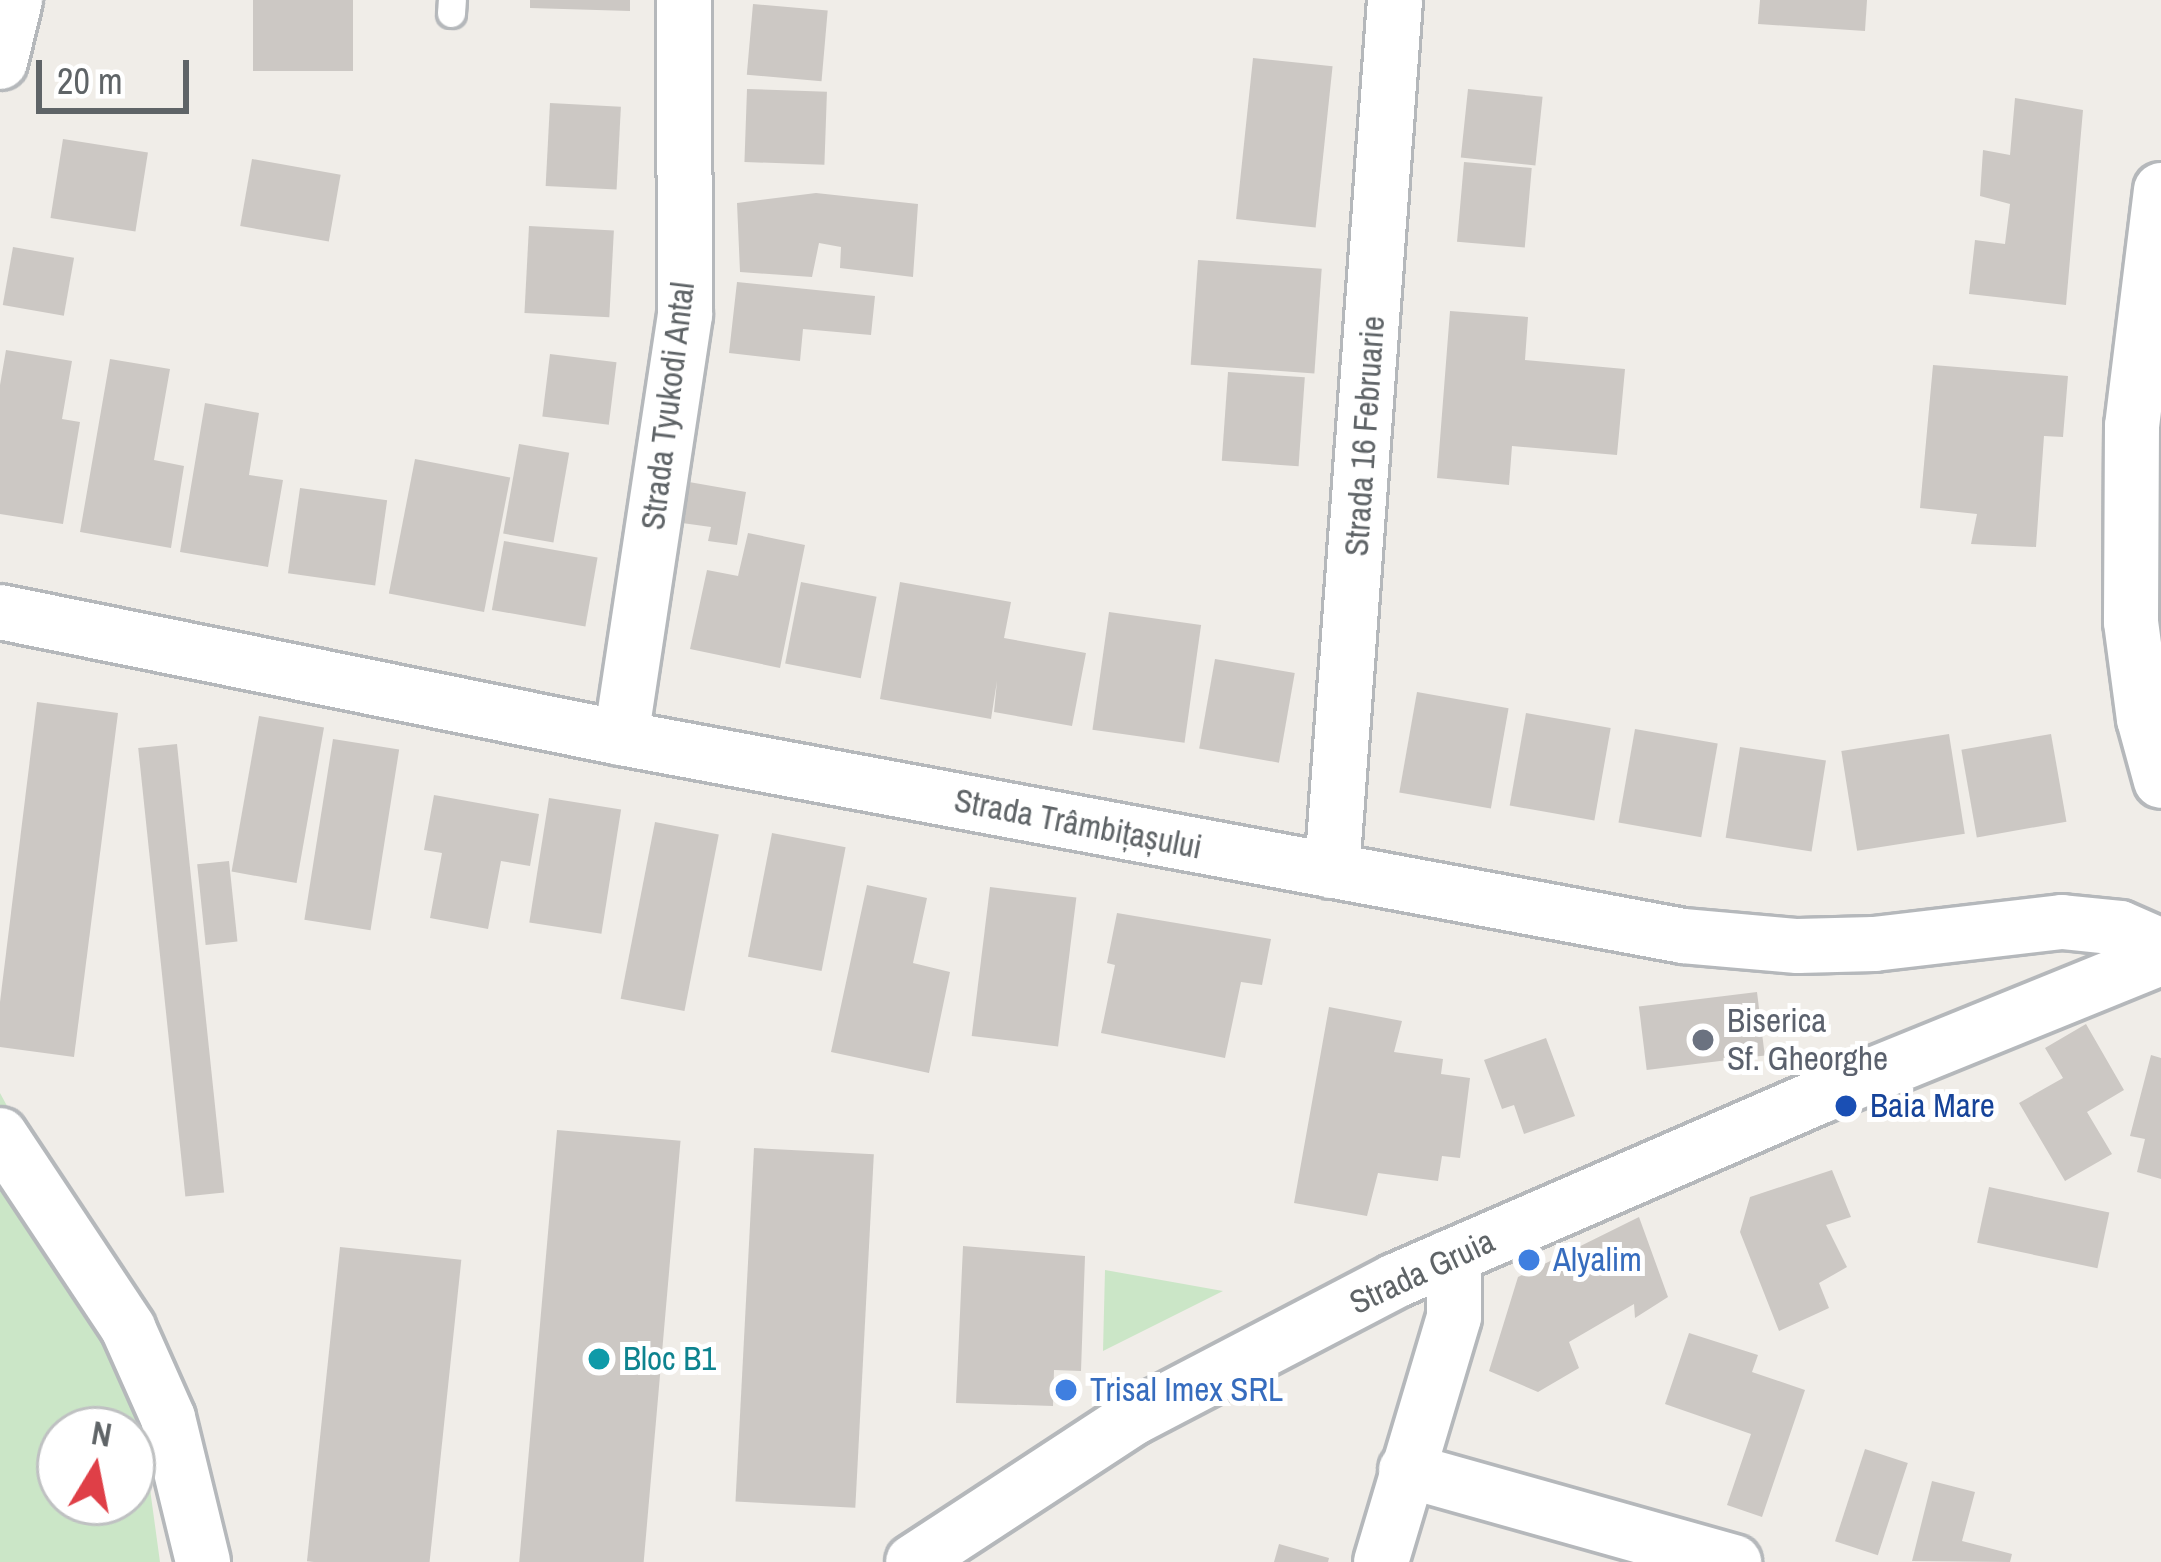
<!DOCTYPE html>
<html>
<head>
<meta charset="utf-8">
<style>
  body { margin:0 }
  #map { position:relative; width:2161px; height:1562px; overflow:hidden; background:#f0ede8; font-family:"Archivo Narrow",sans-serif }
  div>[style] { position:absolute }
  .green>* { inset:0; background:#cbe6c7 }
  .building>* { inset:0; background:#ccc8c4; transform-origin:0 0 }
  .roads { filter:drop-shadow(3px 0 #b5b8bb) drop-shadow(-3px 0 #b5b8bb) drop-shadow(0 3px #b5b8bb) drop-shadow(0 -3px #b5b8bb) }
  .service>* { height:27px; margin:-13.5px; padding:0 13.5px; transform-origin:13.5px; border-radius:13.5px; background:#fff }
  .minor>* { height:54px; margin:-27px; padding:0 27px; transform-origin:27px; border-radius:27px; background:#fff }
  .dots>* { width:33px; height:33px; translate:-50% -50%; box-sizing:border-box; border:6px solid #fff; border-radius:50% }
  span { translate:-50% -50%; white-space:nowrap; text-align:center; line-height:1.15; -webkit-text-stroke:10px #fff; paint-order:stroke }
  .street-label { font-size:33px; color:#5f6467 }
  .worship-label { font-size:33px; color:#5b616d }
  .left { translate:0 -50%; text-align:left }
  .transit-label { font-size:33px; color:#164399 }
  .shop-label { font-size:33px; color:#366cbe }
  .culture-label { font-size:33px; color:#0d838f }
  .north { position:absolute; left:36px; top:1406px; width:120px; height:120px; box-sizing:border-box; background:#fff; border:3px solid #bfc1c2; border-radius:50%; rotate:10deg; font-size:33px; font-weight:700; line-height:48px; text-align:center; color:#5f6467 }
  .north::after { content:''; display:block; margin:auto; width:42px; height:54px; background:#df3f47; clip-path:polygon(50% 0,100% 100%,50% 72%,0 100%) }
  .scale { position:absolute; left:36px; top:60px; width:153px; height:54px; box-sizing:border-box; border:6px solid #5f6467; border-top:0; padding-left:15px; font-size:36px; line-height:42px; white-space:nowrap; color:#5f6467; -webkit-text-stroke:9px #fff; paint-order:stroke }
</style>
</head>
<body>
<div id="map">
  <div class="green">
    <i style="clip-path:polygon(evenodd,0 1093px,128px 1328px,160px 1562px,0 1562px,0 1093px,60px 1430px,132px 1430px,132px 1502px,60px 1502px,60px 1430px)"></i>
    <i style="clip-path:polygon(1105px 1270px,1223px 1291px,1103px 1351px)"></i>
  </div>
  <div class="building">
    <i style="left:253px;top:0;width:100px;height:71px"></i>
    <i style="clip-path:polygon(530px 0,630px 0,630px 11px,530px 8px)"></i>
    <i style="clip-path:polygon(1760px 0,1867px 0,1865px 31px,1758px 24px)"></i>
    <i style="left:753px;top:4px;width:75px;height:71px;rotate:5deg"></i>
    <i style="left:1253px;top:58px;width:80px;height:162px;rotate:6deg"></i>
    <i style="left:747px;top:89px;width:80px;height:73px;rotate:2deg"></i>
    <i style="left:1468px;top:89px;width:75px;height:69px;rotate:6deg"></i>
    <i style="clip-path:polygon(2015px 98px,2083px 110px,2066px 305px,1969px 294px,1975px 240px,2005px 244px,2010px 204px,1980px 196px,1983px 150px,2010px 155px)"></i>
    <i style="left:550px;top:103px;width:71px;height:83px;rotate:3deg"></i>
    <i style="left:63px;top:139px;width:86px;height:80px;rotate:9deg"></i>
    <i style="left:252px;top:159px;width:90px;height:68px;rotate:10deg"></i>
    <i style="left:1464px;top:162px;width:68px;height:80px;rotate:5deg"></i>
    <i style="clip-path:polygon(816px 193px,918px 204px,913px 277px,840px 268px,841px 247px,819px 243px,812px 277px,740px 272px,737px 203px)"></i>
    <i style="left:529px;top:226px;width:85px;height:87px;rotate:3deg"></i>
    <i style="left:13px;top:247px;width:62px;height:59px;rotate:10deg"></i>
    <i style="left:1198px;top:260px;width:124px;height:105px;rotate:4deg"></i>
    <i style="clip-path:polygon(737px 282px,875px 296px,871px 335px,803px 329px,800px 361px,729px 353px)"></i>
    <i style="clip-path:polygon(1450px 311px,1528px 317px,1525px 360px,1625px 369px,1617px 455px,1512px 446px,1509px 485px,1437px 478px)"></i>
    <i style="clip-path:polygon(6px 350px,72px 361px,62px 419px,80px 422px,63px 524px,0 514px,0 385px)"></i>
    <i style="left:550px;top:354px;width:67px;height:63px;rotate:7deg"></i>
    <i style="clip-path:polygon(110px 359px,170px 369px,154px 460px,184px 466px,171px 548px,80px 532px)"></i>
    <i style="clip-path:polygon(1933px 365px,2068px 376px,2063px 437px,2044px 436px,2036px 547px,1971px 544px,1977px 514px,1920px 508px)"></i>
    <i style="left:1228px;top:372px;width:77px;height:89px;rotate:4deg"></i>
    <i style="clip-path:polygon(205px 403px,259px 413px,249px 475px,283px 480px,268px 567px,180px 552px)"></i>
    <i style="left:519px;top:444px;width:51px;height:91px;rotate:10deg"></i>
    <i style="left:415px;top:459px;width:97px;height:137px;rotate:11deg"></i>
    <i style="clip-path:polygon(689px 482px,746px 492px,737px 545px,708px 541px,711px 527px,682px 523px)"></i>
    <i style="left:300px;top:488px;width:88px;height:86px;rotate:8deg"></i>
    <i style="clip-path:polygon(748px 533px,805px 545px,780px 668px,690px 649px,707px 570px,738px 576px)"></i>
    <i style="left:504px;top:541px;width:95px;height:70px;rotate:10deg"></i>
    <i style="left:801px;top:582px;width:77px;height:83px;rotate:11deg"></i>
    <i style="clip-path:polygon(900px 582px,1011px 602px,1004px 638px,1086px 653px,1072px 726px,994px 712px,997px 681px,991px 719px,880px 699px)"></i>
    <i style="left:1109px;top:612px;width:93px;height:119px;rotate:8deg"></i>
    <i style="left:1215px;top:659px;width:81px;height:91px;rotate:10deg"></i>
    <i style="left:1417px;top:692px;width:93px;height:102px;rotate:10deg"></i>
    <i style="clip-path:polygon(37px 702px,118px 713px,74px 1057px,0 1047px,0 1002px)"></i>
    <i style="left:1526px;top:713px;width:86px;height:94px;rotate:10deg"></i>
    <i style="left:259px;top:716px;width:66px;height:158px;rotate:10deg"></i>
    <i style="left:1635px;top:729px;width:84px;height:95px;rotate:10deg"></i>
    <i style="left:1949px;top:734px;width:101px;height:109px;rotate:81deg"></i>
    <i style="left:2051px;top:734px;width:89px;height:91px;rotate:80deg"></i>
    <i style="left:333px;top:739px;width:67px;height:183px;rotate:9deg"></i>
    <i style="left:177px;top:744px;width:451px;height:39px;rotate:84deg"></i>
    <i style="left:1740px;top:747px;width:87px;height:92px;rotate:9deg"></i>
    <i style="clip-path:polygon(434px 795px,539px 814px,530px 866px,501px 861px,488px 929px,430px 918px,442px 853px,424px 850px)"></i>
    <i style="left:549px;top:798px;width:73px;height:126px;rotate:9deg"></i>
    <i style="left:655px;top:822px;width:65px;height:180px;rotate:11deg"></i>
    <i style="left:772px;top:833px;width:75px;height:126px;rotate:11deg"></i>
    <i style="left:229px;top:861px;width:81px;height:32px;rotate:84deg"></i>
    <i style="clip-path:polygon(867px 885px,927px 898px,913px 963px,950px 972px,929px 1073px,831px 1052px)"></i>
    <i style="left:990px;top:887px;width:87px;height:150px;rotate:7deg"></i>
    <i style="clip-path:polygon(1117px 913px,1271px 939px,1262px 985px,1241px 982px,1225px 1058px,1101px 1033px,1115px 965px,1107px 963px)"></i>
    <i style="left:1757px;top:992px;width:64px;height:119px;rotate:83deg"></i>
    <i style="clip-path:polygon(1329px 1007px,1402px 1021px,1394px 1052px,1443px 1059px,1441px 1074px,1470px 1078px,1460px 1158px,1442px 1156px,1438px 1181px,1378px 1173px,1367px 1216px,1294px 1203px)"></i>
    <i style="clip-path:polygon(2086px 1024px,2124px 1090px,2087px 1112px,2112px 1154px,2065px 1181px,2019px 1103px,2063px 1078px,2045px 1048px)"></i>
    <i style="clip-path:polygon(1546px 1038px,1575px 1116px,1524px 1134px,1514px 1105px,1502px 1109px,1484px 1060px)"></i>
    <i style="clip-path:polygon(2151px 1055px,2161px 1058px,2161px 1179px,2137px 1172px,2145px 1139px,2130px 1136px)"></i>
    <i style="left:557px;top:1130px;width:124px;height:434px;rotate:5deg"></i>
    <i style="left:754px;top:1148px;width:120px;height:354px;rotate:3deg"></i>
    <i style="clip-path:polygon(1832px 1170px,1851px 1217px,1826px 1225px,1847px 1267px,1819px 1283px,1829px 1308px,1779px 1331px,1740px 1232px,1750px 1197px)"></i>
    <i style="left:1989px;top:1187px;width:123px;height:57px;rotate:12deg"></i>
    <i style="clip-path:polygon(1639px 1217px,1668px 1297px,1635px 1318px,1634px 1304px,1569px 1342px,1579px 1368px,1538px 1392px,1489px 1371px,1518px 1277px)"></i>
    <i style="clip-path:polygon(963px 1246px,1085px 1256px,1081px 1371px,1054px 1370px,1053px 1406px,956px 1403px)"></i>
    <i style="left:340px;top:1247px;width:122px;height:316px;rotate:6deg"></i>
    <i style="clip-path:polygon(1689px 1333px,1758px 1355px,1752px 1372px,1805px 1390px,1762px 1517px,1727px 1505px,1751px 1434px,1665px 1404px)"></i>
    <i style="left:1865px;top:1449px;width:45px;height:97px;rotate:18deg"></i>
    <i style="clip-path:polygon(1932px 1481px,1975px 1492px,1962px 1541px,2012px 1554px,2010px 1562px,1912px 1561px)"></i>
    <i style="clip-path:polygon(1279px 1544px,1329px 1558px,1328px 1562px,1274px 1562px)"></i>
  </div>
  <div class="roads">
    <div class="service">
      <i style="left:451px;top:13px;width:13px;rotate:-86deg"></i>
    </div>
    <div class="minor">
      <i style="left:0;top:62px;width:64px;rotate:-76.4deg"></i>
      <i style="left:2161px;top:190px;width:238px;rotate:97deg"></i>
      <i style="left:2132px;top:426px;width:196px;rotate:90.3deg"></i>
      <i style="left:2131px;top:622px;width:98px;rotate:82.4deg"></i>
      <i style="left:2144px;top:719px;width:64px;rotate:74.7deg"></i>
      <i style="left:0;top:612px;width:634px;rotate:11.47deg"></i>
      <i style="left:621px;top:738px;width:1080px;rotate:10.56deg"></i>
      <i style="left:1683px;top:936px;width:115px;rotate:5deg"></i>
      <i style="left:1798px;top:946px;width:76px;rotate:-1.5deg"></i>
      <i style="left:1874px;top:944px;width:189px;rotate:-6.7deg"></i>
      <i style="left:2062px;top:922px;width:58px;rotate:5.9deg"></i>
      <i style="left:2120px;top:928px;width:45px;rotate:23.7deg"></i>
      <i style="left:621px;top:738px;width:428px;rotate:-81.4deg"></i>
      <i style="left:685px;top:315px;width:315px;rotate:-90.2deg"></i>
      <i style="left:1332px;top:871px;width:873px;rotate:-85.86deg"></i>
      <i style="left:0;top:1135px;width:232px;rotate:56.4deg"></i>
      <i style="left:128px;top:1328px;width:98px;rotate:66deg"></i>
      <i style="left:168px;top:1418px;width:148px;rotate:76.3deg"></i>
      <i style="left:1406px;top:1470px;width:341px;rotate:15.7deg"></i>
      <i style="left:913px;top:1562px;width:265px;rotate:-33.2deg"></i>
      <i style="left:1135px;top:1417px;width:293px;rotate:-27.6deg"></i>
      <i style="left:1395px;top:1281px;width:467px;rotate:-23.5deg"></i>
      <i style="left:1823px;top:1095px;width:365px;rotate:-22.1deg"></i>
      <i style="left:1381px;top:1562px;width:256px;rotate:-73.4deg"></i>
      <i style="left:1454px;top:1317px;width:40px;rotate:-90deg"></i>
      <i style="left:1454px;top:1277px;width:20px;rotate:-110deg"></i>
    </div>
  </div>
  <div class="dots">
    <i style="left:1703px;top:1040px;background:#6b7280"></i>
    <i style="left:1846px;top:1106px;background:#1a4fb4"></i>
    <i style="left:1529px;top:1260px;background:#3f7fe0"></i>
    <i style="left:599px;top:1359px;background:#0f9aa8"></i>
    <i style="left:1066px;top:1390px;background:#3f7fe0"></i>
  </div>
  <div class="street-label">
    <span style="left:668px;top:406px;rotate:-83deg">Strada Tyukodi Antal</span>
    <span style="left:1365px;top:436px;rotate:-86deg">Strada 16 Februarie</span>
    <span style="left:1078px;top:824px;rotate:11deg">Strada Trâmbițașului</span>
    <span style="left:1422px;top:1272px;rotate:-25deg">Strada Gruia</span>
  </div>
  <div class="worship-label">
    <span class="left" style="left:1727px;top:1040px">Biserica<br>Sf. Gheorghe</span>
  </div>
  <div class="transit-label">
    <span class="left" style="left:1870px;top:1106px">Baia Mare</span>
  </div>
  <div class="shop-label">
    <span class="left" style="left:1553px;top:1260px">Alyalim</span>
    <span class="left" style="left:1090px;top:1390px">Trisal Imex SRL</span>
  </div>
  <div class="culture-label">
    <span class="left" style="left:623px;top:1359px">Bloc B1</span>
  </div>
  <div class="north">N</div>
  <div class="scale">20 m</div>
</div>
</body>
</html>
